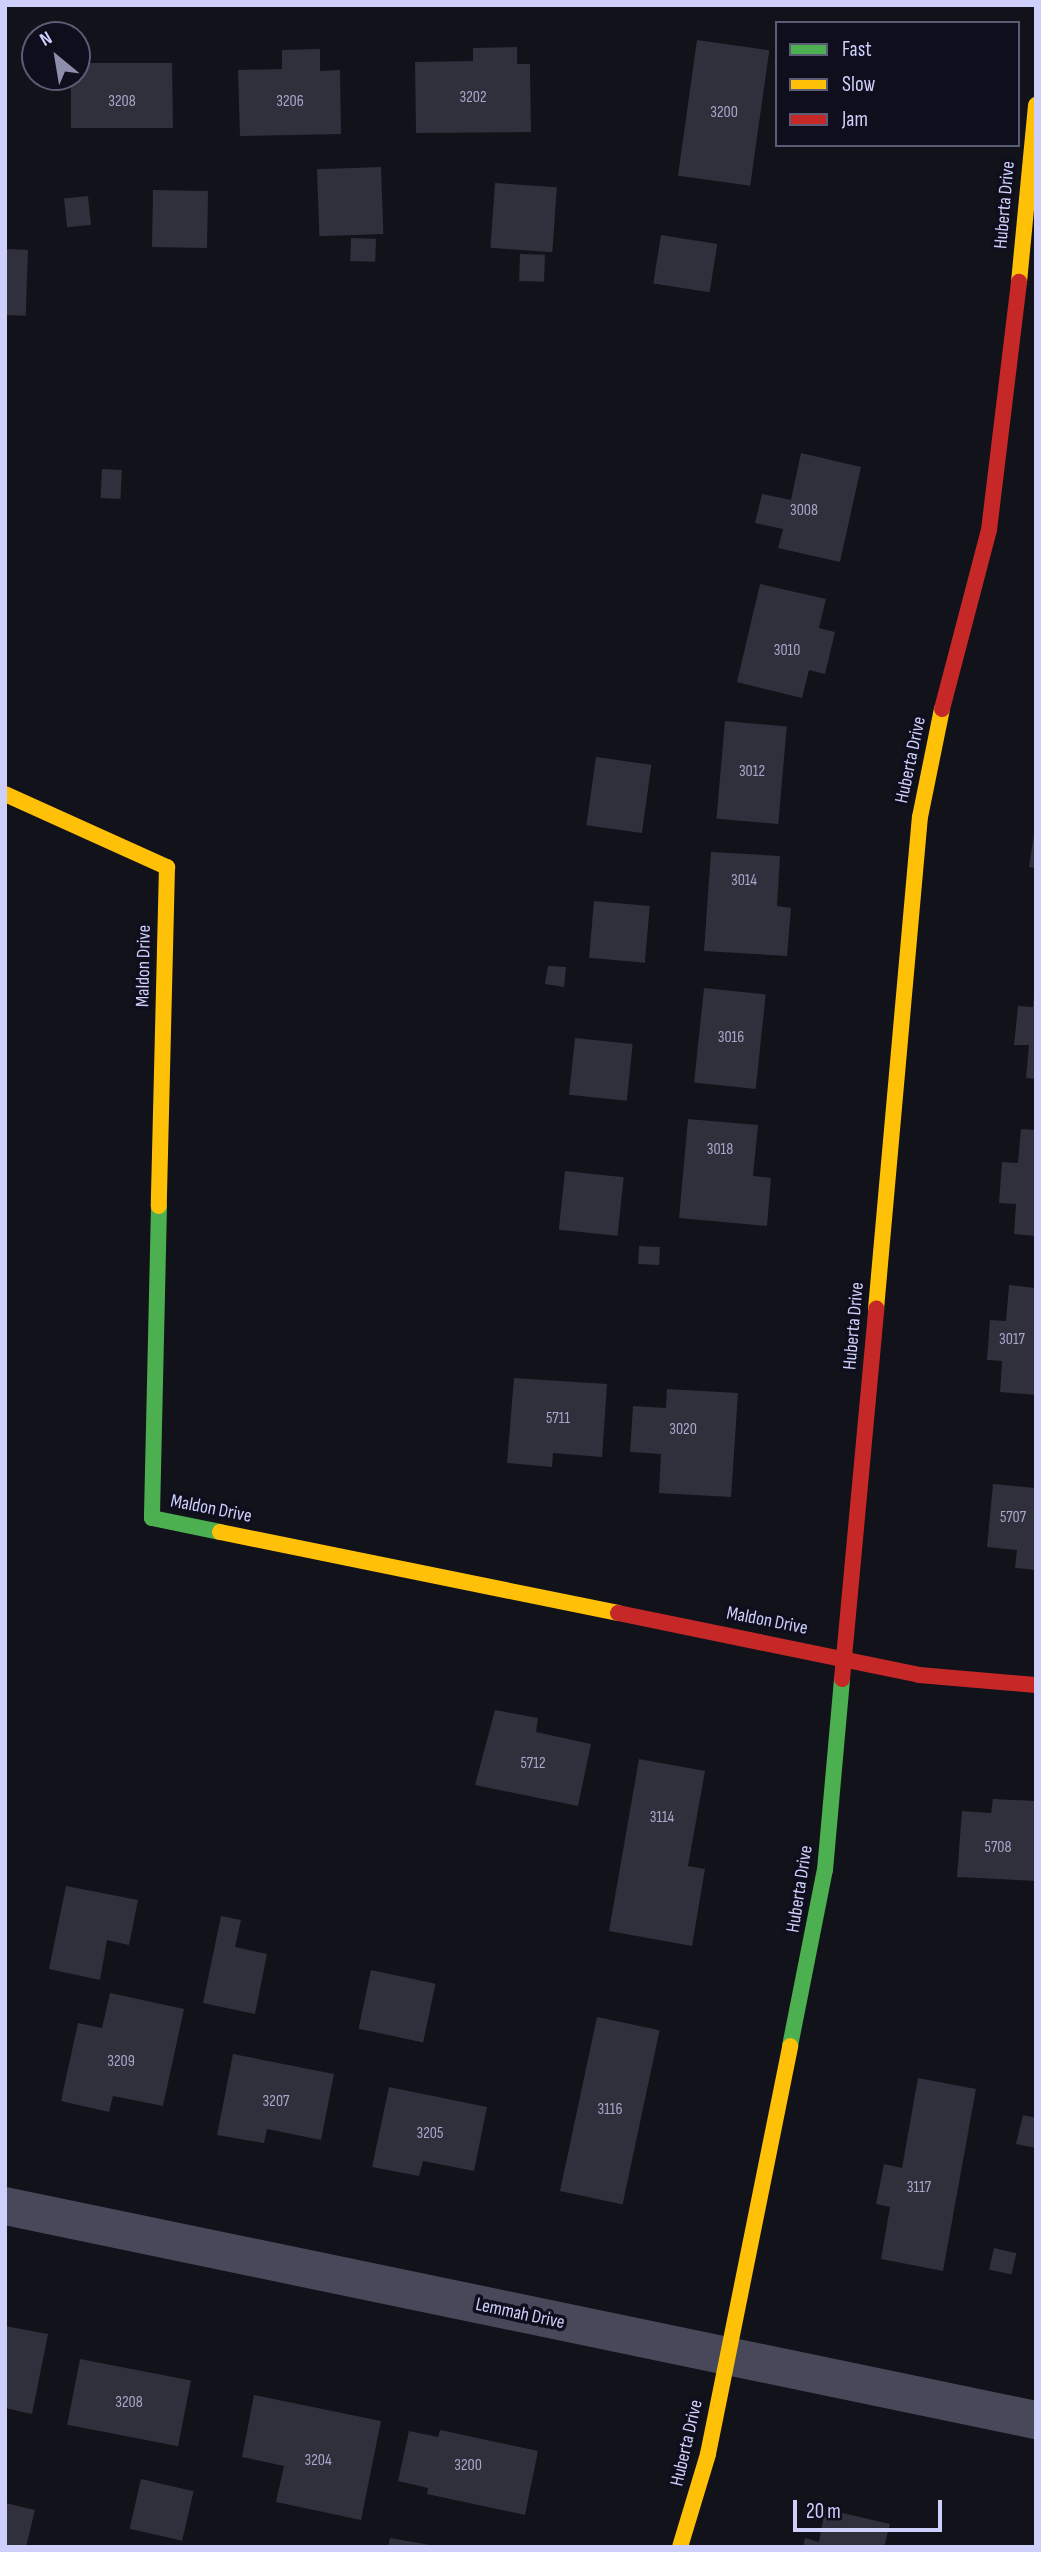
<!DOCTYPE html>
<html>
<head>
<meta charset="utf-8">
<style>
  body { margin:0 }
  #map { position:relative; width:1041px; height:2552px; overflow:hidden; background:#12121a; font-family:"Sofia Sans Condensed",sans-serif }
  div>[style] { position:absolute }
  .building>* { inset:0; background:#302f3c; transform-origin:0 0 }
  .street>* { height:38px; margin:-19px; padding:0 19px; transform-origin:19px; border-radius:19px; background:#47495b }
  .fast>* { height:16px; margin:-8px; padding:0 8px; transform-origin:8px; border-radius:8px; background:#4caf50 }
  .slow>* { height:16px; margin:-8px; padding:0 8px; transform-origin:8px; border-radius:8px; background:#ffc107 }
  .jam>* { height:16px; margin:-8px; padding:0 8px; transform-origin:8px; border-radius:8px; background:#c62828 }
  span { translate:-50% -50%; white-space:nowrap; text-align:center; line-height:1.15; -webkit-text-stroke:7px #0e0e1d; paint-order:stroke }
  .number-label { font-size:16px; color:#a6a8cb }
  .number-label span { -webkit-text-stroke-width:0 }
  .street-label { font-size:19px; color:#ced0fb }
  .frame { position:absolute; inset:0; border:7px solid #ced0fb; pointer-events:none }
  .legend { position:absolute; left:775px; top:21px; width:245px; height:126px; box-sizing:border-box; background:#0e0e1d; border:2px solid #5b5c76; margin:0; padding:9px 12px; list-style:none; font-size:21px; color:#ced0fb }
  .legend li { display:flex; align-items:center; gap:14px; height:35px }
  .legend b { width:35px; border:2px solid #5b5c76 }
  .north { position:absolute; left:21px; top:21px; width:70px; height:70px; box-sizing:border-box; background:#0e0e1d; border:2px solid #5b5c76; border-radius:50%; rotate:330deg; font-size:19px; font-weight:700; line-height:28px; text-align:center; color:#ced0fb }
  .north::after { content:''; display:block; margin:auto; width:24px; height:32px; background:#8c8eac; clip-path:polygon(50% 0,100% 100%,50% 72%,0 100%) }
  .scale { position:absolute; left:793px; top:2500px; width:149px; height:32px; box-sizing:border-box; border:4px solid #ced0fb; border-top:0; padding-left:9px; font-size:21px; line-height:24px; white-space:nowrap; color:#ced0fb; -webkit-text-stroke:5px #0e0e1d; paint-order:stroke }
</style>
</head>
<body>
<div id="map">
  <div class="building">
    <i style="left:697px;top:40px;width:73px;height:137px;rotate:8deg"></i>
    <i style="clip-path:polygon(517px 47px,517px 64px,530px 64px,531px 132px,416px 133px,415px 62px,473px 61px,473px 48px)"></i>
    <i style="clip-path:polygon(320px 49px,320px 71px,340px 70px,341px 134px,240px 136px,238px 70px,282px 69px,282px 50px)"></i>
    <i style="clip-path:polygon(77px 63px,172px 63px,173px 128px,71px 128px,71px 77px,77px 77px)"></i>
    <i style="left:381px;top:167px;width:67px;height:64px;rotate:88deg"></i>
    <i style="left:495px;top:183px;width:62px;height:65px;rotate:4deg"></i>
    <i style="left:153px;top:190px;width:55px;height:57px;rotate:1deg"></i>
    <i style="left:88px;top:196px;width:29px;height:24px;rotate:84deg"></i>
    <i style="left:661px;top:235px;width:57px;height:49px;rotate:9deg"></i>
    <i style="left:351px;top:238px;width:25px;height:23px;rotate:2deg"></i>
    <i style="left:5px;top:249px;width:23px;height:66px;rotate:2deg"></i>
    <i style="left:520px;top:254px;width:25px;height:27px;rotate:2deg"></i>
    <i style="clip-path:polygon(801px 453px,861px 467px,840px 562px,778px 548px,783px 529px,755px 523px,762px 494px,791px 500px)"></i>
    <i style="left:102px;top:469px;width:20px;height:29px;rotate:3deg"></i>
    <i style="clip-path:polygon(760px 584px,826px 599px,819px 628px,835px 632px,825px 674px,809px 670px,802px 698px,737px 682px)"></i>
    <i style="left:725px;top:721px;width:62px;height:98px;rotate:5deg"></i>
    <i style="left:596px;top:757px;width:56px;height:69px;rotate:8deg"></i>
    <i style="clip-path:polygon(1036px 822px,1036px 868px,1029px 867px)"></i>
    <i style="clip-path:polygon(711px 852px,780px 856px,777px 906px,791px 908px,787px 956px,704px 951px)"></i>
    <i style="left:594px;top:901px;width:56px;height:57px;rotate:5deg"></i>
    <i style="clip-path:polygon(548px 966px,566px 967px,564px 987px,545px 984px)"></i>
    <i style="left:704px;top:988px;width:62px;height:95px;rotate:6deg"></i>
    <i style="clip-path:polygon(1034px 995px,1036px 995px,1036px 1079px,1026px 1078px,1029px 1045px,1014px 1045px,1018px 1006px,1033px 1007px)"></i>
    <i style="left:575px;top:1038px;width:58px;height:57px;rotate:6deg"></i>
    <i style="clip-path:polygon(688px 1119px,758px 1125px,753px 1176px,771px 1178px,767px 1226px,679px 1218px)"></i>
    <i style="clip-path:polygon(1021px 1129px,1036px 1130px,1036px 1236px,1014px 1234px,1016px 1204px,999px 1203px,1002px 1162px,1018px 1163px)"></i>
    <i style="left:565px;top:1171px;width:59px;height:59px;rotate:6deg"></i>
    <i style="left:639px;top:1246px;width:21px;height:18px;rotate:3deg"></i>
    <i style="clip-path:polygon(1009px 1285px,1036px 1288px,1036px 1395px,1000px 1392px,1002px 1361px,987px 1360px,990px 1320px,1006px 1321px)"></i>
    <i style="clip-path:polygon(514px 1378px,607px 1384px,602px 1457px,553px 1453px,552px 1467px,507px 1463px)"></i>
    <i style="clip-path:polygon(667px 1389px,738px 1393px,731px 1497px,659px 1493px,661px 1454px,630px 1452px,633px 1406px,666px 1408px)"></i>
    <i style="clip-path:polygon(993px 1484px,1036px 1488px,1036px 1570px,1015px 1568px,1017px 1550px,987px 1547px)"></i>
    <i style="clip-path:polygon(495px 1710px,538px 1718px,536px 1732px,591px 1744px,578px 1806px,475px 1785px)"></i>
    <i style="clip-path:polygon(639px 1759px,705px 1771px,688px 1866px,705px 1869px,692px 1946px,609px 1931px)"></i>
    <i style="clip-path:polygon(993px 1799px,1035px 1801px,1036px 1881px,957px 1877px,962px 1811px,991px 1813px)"></i>
    <i style="clip-path:polygon(66px 1886px,138px 1900px,129px 1945px,107px 1940px,100px 1980px,49px 1969px)"></i>
    <i style="clip-path:polygon(221px 1916px,241px 1920px,235px 1947px,267px 1954px,255px 2014px,203px 2003px)"></i>
    <i style="left:371px;top:1970px;width:66px;height:60px;rotate:12deg"></i>
    <i style="clip-path:polygon(110px 1993px,184px 2009px,163px 2106px,113px 2096px,109px 2112px,61px 2101px,78px 2023px,102px 2028px)"></i>
    <i style="left:597px;top:2017px;width:64px;height:178px;rotate:12deg"></i>
    <i style="clip-path:polygon(233px 2054px,334px 2074px,321px 2140px,267px 2129px,264px 2143px,217px 2135px)"></i>
    <i style="clip-path:polygon(918px 2078px,976px 2089px,943px 2271px,881px 2259px,890px 2207px,876px 2204px,884px 2164px,902px 2168px)"></i>
    <i style="clip-path:polygon(389px 2087px,487px 2107px,474px 2171px,423px 2161px,419px 2176px,372px 2167px)"></i>
    <i style="clip-path:polygon(1023px 2115px,1036px 2118px,1036px 2148px,1016px 2144px)"></i>
    <i style="left:994px;top:2248px;width:23px;height:22px;rotate:13deg"></i>
    <i style="clip-path:polygon(5px 2326px,48px 2334px,32px 2414px,5px 2408px)"></i>
    <i style="left:80px;top:2359px;width:113px;height:67px;rotate:11deg"></i>
    <i style="clip-path:polygon(254px 2395px,381px 2421px,361px 2520px,276px 2502px,284px 2466px,242px 2457px)"></i>
    <i style="clip-path:polygon(440px 2430px,538px 2451px,525px 2515px,427px 2494px,428px 2488px,398px 2481px,409px 2431px,438px 2437px)"></i>
    <i style="left:141px;top:2479px;width:54px;height:51px;rotate:13deg"></i>
    <i style="clip-path:polygon(5px 2503px,35px 2510px,26px 2547px,5px 2547px)"></i>
    <i style="clip-path:polygon(825px 2509px,890px 2524px,884px 2547px,803px 2547px,805px 2538px,819px 2542px)"></i>
    <i style="clip-path:polygon(390px 2538px,430px 2545px,430px 2547px,388px 2547px)"></i>
  </div>
  <div class="street">
    <i style="left:5px;top:2206px;width:1053px;rotate:11.73deg"></i>
  </div>
  <div class="fast">
    <i style="left:159px;top:1206px;width:312px;rotate:91.3deg"></i>
    <i style="left:152px;top:1518px;width:69px;rotate:11.6deg"></i>
    <i style="left:790px;top:2046px;width:179px;rotate:-78.8deg"></i>
    <i style="left:825px;top:1870px;width:192px;rotate:-84.9deg"></i>
  </div>
  <div class="slow">
    <i style="left:1019px;top:282px;width:178px;rotate:-84.5deg"></i>
    <i style="left:5px;top:794px;width:178px;rotate:24.3deg"></i>
    <i style="left:167px;top:867px;width:339px;rotate:91.4deg"></i>
    <i style="left:876px;top:1309px;width:494px;rotate:-84.9deg"></i>
    <i style="left:920px;top:817px;width:110px;rotate:-78.5deg"></i>
    <i style="left:220px;top:1532px;width:406px;rotate:11.5deg"></i>
    <i style="left:680px;top:2547px;width:97px;rotate:-73.2deg"></i>
    <i style="left:708px;top:2454px;width:416px;rotate:-78.6deg"></i>
  </div>
  <div class="jam">
    <i style="left:942px;top:709px;width:185px;rotate:-75.3deg"></i>
    <i style="left:989px;top:530px;width:250px;rotate:-83.1deg"></i>
    <i style="left:618px;top:1613px;width:307px;rotate:11.6deg"></i>
    <i style="left:919px;top:1675px;width:117px;rotate:4.9deg"></i>
    <i style="left:842px;top:1679px;width:372px;rotate:-84.7deg"></i>
  </div>
  <div class="number-label">
    <span style="left:473px;top:98px">3202</span>
    <span style="left:122px;top:102px">3208</span>
    <span style="left:290px;top:102px">3206</span>
    <span style="left:724px;top:113px">3200</span>
    <span style="left:804px;top:511px">3008</span>
    <span style="left:787px;top:651px">3010</span>
    <span style="left:752px;top:772px">3012</span>
    <span style="left:744px;top:881px">3014</span>
    <span style="left:731px;top:1038px">3016</span>
    <span style="left:720px;top:1150px">3018</span>
    <span style="left:1012px;top:1340px">3017</span>
    <span style="left:558px;top:1419px">5711</span>
    <span style="left:683px;top:1430px">3020</span>
    <span style="left:1013px;top:1518px">5707</span>
    <span style="left:533px;top:1764px">5712</span>
    <span style="left:662px;top:1818px">3114</span>
    <span style="left:998px;top:1848px">5708</span>
    <span style="left:121px;top:2062px">3209</span>
    <span style="left:276px;top:2102px">3207</span>
    <span style="left:610px;top:2110px">3116</span>
    <span style="left:430px;top:2134px">3205</span>
    <span style="left:919px;top:2188px">3117</span>
    <span style="left:129px;top:2403px">3208</span>
    <span style="left:318px;top:2461px">3204</span>
    <span style="left:468px;top:2466px">3200</span>
  </div>
  <div class="street-label">
    <span style="left:1005px;top:205px;rotate:-85deg">Huberta Drive</span>
    <span style="left:911px;top:760px;rotate:-78deg">Huberta Drive</span>
    <span style="left:144px;top:966px;rotate:-89deg">Maldon Drive</span>
    <span style="left:854px;top:1326px;rotate:-85deg">Huberta Drive</span>
    <span style="left:211px;top:1509px;rotate:11deg">Maldon Drive</span>
    <span style="left:767px;top:1621px;rotate:11deg">Maldon Drive</span>
    <span style="left:800px;top:1889px;rotate:-81deg">Huberta Drive</span>
    <span style="left:520px;top:2314px;rotate:12deg">Lemmah Drive</span>
    <span style="left:687px;top:2443px;rotate:-77deg">Huberta Drive</span>
  </div>
  <div class="frame"></div>
  <ul class="legend">
  <li><b style="height:9px;background:#4caf50"></b>Fast</li>
  <li><b style="height:9px;background:#ffc107"></b>Slow</li>
  <li><b style="height:9px;background:#c62828"></b>Jam</li>
  </ul>
  <div class="north">N</div>
  <div class="scale">20 m</div>
</div>
</body>
</html>
